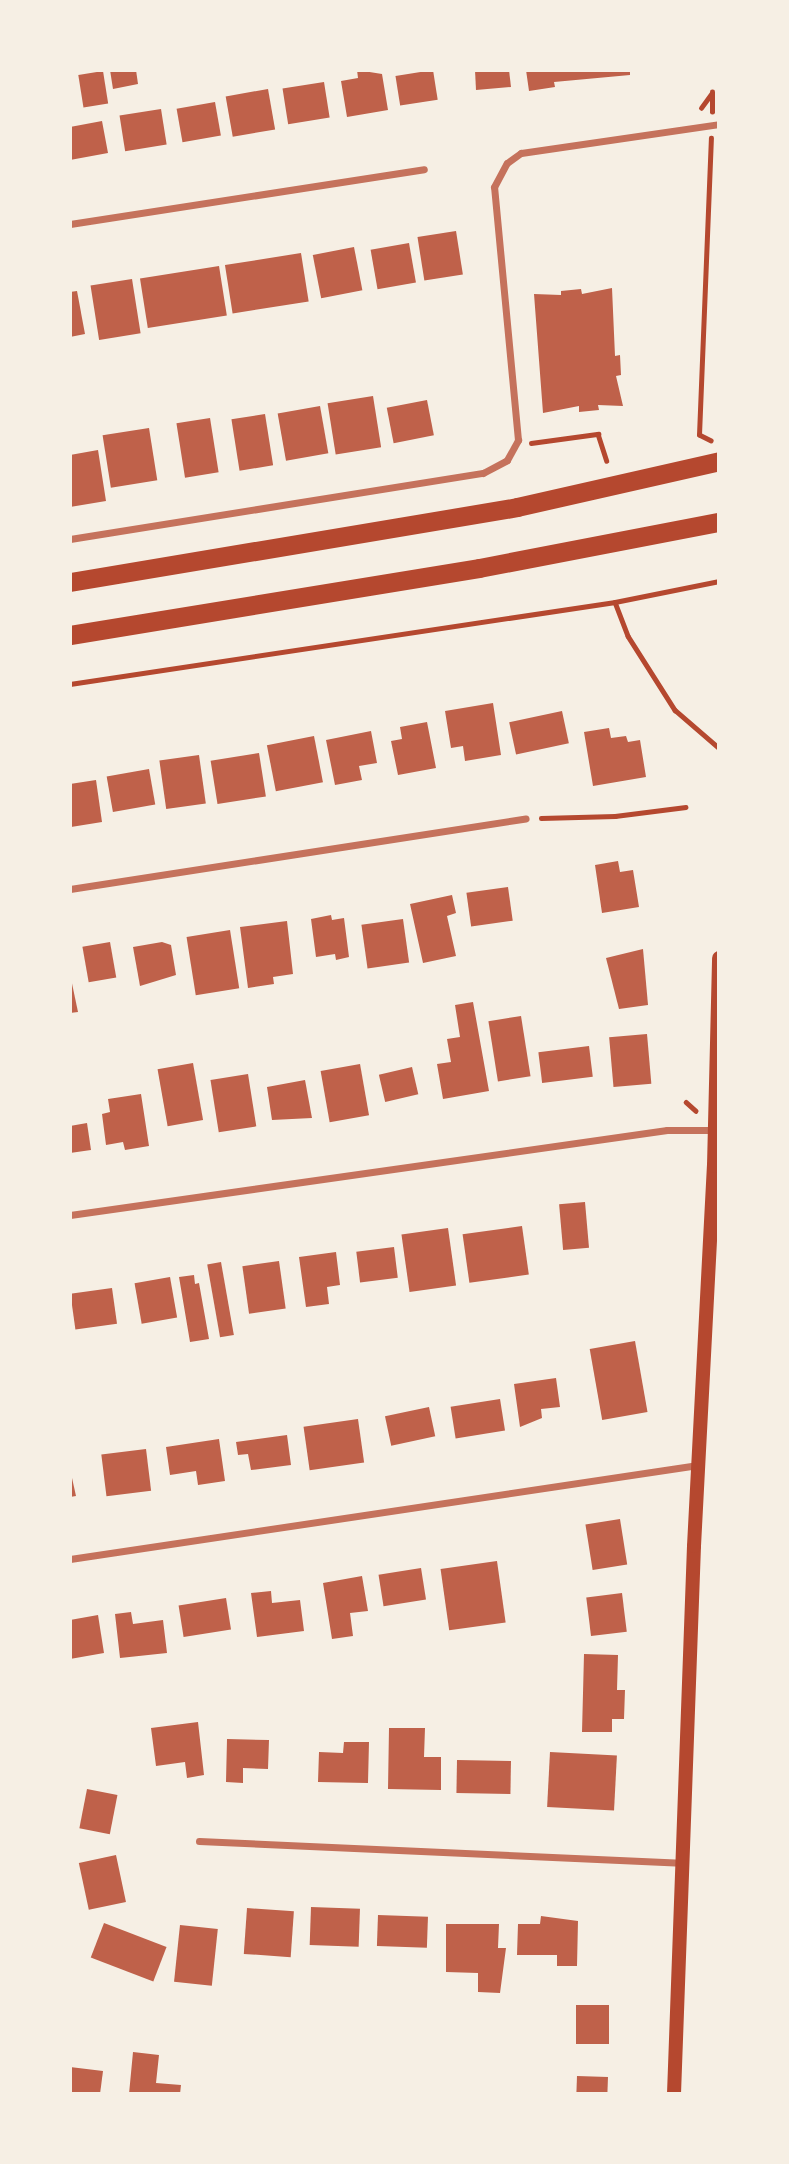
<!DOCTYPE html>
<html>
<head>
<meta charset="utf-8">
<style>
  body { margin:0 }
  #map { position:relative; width:789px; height:2164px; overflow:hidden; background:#f6efe4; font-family:"Public Sans",sans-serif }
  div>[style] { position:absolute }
  .building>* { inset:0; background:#bf614a; transform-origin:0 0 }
  .path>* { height:4.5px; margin:-2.25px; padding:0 2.25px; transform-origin:2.25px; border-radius:2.25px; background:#b5482f }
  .minor>* { height:7px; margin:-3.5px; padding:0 3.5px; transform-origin:3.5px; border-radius:3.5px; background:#c5725c }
  .secondary>* { height:14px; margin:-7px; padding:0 7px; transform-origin:7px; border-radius:7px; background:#b5482f }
  .trunk>* { height:19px; margin:-9.5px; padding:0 9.5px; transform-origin:9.5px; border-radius:9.5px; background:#b5482f }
  span { translate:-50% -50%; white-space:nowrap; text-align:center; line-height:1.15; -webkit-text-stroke:7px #f6efe4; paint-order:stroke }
  .frame { position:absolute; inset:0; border:72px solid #f6efe4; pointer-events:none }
</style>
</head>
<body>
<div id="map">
  <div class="building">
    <i style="clip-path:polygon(110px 70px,136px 70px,138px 84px,113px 89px)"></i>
    <i style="clip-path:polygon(357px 70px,382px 74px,388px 110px,347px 117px,341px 81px,358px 78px)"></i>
    <i style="left:433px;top:70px;width:30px;height:38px;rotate:81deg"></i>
    <i style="clip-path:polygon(475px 70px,509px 70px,511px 87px,476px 90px)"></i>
    <i style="clip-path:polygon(526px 70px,630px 70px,630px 75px,554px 82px,555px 87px,529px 91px)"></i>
    <i style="left:103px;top:71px;width:33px;height:25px;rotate:81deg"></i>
    <i style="left:324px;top:82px;width:36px;height:42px;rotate:81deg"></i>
    <i style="left:268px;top:89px;width:41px;height:43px;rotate:80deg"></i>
    <i style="left:215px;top:102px;width:34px;height:39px;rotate:80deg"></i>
    <i style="left:161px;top:109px;width:36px;height:42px;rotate:81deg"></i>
    <i style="clip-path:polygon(102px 121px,108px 153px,70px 160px,70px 127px)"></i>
    <i style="left:456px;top:231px;width:44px;height:39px;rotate:81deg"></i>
    <i style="left:409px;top:243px;width:40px;height:39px;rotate:80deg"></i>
    <i style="left:354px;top:247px;width:44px;height:42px;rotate:79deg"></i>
    <i style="left:301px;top:253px;width:49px;height:77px;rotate:81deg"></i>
    <i style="left:219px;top:266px;width:50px;height:80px;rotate:81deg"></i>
    <i style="left:132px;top:279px;width:55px;height:42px;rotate:81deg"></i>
    <i style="clip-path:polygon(612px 288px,615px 356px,620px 355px,621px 375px,616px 376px,623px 406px,598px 405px,599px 410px,579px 412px,579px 406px,543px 413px,534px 294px,561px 295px,561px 291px,581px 289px,582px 294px)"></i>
    <i style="clip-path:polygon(77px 291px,85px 334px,70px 337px,70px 292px)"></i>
    <i style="left:373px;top:396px;width:52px;height:46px;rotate:81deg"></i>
    <i style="left:427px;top:400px;width:36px;height:41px;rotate:79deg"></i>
    <i style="left:320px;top:406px;width:48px;height:43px;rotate:80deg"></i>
    <i style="left:265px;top:414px;width:52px;height:34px;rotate:81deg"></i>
    <i style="left:210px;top:418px;width:55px;height:34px;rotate:81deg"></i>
    <i style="left:149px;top:428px;width:53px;height:47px;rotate:81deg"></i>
    <i style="clip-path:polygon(98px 450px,106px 501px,70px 507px,70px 455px)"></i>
    <i style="clip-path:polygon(493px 703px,501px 755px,465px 761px,463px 746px,451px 748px,445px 711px)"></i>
    <i style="left:562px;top:711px;width:33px;height:54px;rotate:78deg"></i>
    <i style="clip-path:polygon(427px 722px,436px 768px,398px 775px,391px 741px,402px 739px,400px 727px)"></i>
    <i style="clip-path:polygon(609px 728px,611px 738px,626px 736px,628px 742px,640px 740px,646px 777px,593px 786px,584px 732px)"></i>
    <i style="clip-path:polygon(371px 731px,377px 763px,359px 766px,362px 780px,335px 785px,326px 740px)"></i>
    <i style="left:314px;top:736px;width:47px;height:48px;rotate:79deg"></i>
    <i style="left:259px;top:753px;width:44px;height:49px;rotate:81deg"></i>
    <i style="left:199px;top:755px;width:49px;height:40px;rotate:82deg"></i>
    <i style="left:149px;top:769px;width:36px;height:43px;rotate:80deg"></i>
    <i style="clip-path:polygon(96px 780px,102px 822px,71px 827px,70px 784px)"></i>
    <i style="clip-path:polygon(618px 861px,620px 872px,633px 870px,639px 907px,602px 913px,595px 865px)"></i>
    <i style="left:508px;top:887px;width:34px;height:42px;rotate:82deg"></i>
    <i style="clip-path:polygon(452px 895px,456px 913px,447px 916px,456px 956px,423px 963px,410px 904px)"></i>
    <i style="clip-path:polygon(331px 915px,332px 920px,344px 918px,349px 957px,336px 960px,335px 954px,316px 957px,311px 919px)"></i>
    <i style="left:403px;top:919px;width:44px;height:42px;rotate:82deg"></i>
    <i style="clip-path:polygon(287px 921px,293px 974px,273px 977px,274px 984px,248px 988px,240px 927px)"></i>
    <i style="left:230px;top:930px;width:59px;height:44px;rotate:81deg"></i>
    <i style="left:110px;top:942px;width:36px;height:28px;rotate:80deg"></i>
    <i style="clip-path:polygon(162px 942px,171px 945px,176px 975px,140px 986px,133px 947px)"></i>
    <i style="clip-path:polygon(643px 949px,648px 1005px,619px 1009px,606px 958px)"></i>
    <i style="clip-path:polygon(70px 974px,78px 1012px,70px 1013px)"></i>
    <i style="clip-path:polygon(473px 1002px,489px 1091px,443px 1099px,437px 1064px,451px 1062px,447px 1039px,460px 1037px,455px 1005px)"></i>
    <i style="left:521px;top:1016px;width:61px;height:33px;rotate:81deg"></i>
    <i style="left:647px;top:1034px;width:50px;height:38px;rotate:85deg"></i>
    <i style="left:589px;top:1046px;width:31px;height:51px;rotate:83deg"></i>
    <i style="left:193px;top:1063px;width:58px;height:36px;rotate:80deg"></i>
    <i style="left:360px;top:1064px;width:52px;height:40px;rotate:80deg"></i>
    <i style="left:412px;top:1067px;width:28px;height:34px;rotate:77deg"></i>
    <i style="left:248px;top:1074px;width:53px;height:38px;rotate:81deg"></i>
    <i style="clip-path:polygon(305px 1080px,312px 1118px,272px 1120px,267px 1087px)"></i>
    <i style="clip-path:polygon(141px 1094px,149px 1146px,125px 1150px,123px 1142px,106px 1145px,102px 1114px,110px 1112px,108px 1099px)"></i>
    <i style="clip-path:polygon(87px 1123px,91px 1150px,70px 1153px,70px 1126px)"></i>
    <i style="left:585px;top:1202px;width:46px;height:26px;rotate:85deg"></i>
    <i style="left:522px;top:1226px;width:49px;height:60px;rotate:82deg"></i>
    <i style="left:448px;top:1228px;width:58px;height:47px;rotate:82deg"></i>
    <i style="left:394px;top:1247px;width:31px;height:38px;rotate:83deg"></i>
    <i style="clip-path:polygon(336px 1252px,340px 1285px,327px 1287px,329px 1304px,306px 1307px,299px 1257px)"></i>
    <i style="left:279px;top:1261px;width:48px;height:37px;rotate:82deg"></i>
    <i style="left:221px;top:1262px;width:74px;height:14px;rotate:80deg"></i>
    <i style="clip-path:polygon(194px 1275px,195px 1284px,199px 1283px,209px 1339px,190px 1342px,179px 1277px)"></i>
    <i style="left:170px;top:1277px;width:41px;height:36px;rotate:80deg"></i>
    <i style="left:112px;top:1288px;width:36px;height:42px;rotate:82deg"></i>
    <i style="left:635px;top:1341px;width:72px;height:46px;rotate:80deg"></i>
    <i style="clip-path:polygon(556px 1378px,560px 1407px,541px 1409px,542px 1418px,520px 1427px,514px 1384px)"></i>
    <i style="left:500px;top:1399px;width:32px;height:50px;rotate:81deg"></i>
    <i style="left:429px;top:1407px;width:30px;height:45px;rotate:78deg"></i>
    <i style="left:358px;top:1419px;width:44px;height:55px;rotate:82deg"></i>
    <i style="clip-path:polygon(287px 1435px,291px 1465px,251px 1470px,248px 1454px,238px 1455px,236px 1442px)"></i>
    <i style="clip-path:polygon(219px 1439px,225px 1481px,198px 1485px,196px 1471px,170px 1475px,166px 1447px)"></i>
    <i style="left:146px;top:1449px;width:42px;height:45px;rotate:83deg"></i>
    <i style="clip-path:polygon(70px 1469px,76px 1496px,70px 1497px)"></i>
    <i style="left:620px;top:1519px;width:46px;height:35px;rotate:81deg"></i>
    <i style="left:497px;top:1561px;width:62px;height:57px;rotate:82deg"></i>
    <i style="left:421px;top:1568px;width:32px;height:43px;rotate:81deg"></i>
    <i style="clip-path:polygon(362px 1576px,368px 1611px,350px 1613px,353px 1636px,332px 1639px,323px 1583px)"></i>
    <i style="clip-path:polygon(271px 1591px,272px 1603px,300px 1600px,304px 1631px,257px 1637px,251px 1593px)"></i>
    <i style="left:622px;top:1593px;width:39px;height:36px;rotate:83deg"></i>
    <i style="left:226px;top:1598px;width:32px;height:48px;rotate:81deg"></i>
    <i style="clip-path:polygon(131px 1612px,133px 1624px,163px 1620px,167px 1653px,120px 1658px,115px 1614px)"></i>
    <i style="clip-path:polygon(98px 1615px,104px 1653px,70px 1659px,70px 1620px)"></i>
    <i style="clip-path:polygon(584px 1654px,618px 1655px,617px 1690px,625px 1690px,624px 1719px,612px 1719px,612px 1732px,582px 1732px)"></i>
    <i style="clip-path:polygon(198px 1722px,204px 1775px,187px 1778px,185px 1762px,156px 1766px,151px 1728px)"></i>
    <i style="clip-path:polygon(389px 1728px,425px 1728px,424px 1757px,441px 1757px,441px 1790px,388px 1789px)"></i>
    <i style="clip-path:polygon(227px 1739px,269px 1740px,268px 1769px,243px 1768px,243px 1783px,226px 1782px)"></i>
    <i style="clip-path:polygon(344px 1742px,369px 1742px,368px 1783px,318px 1782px,319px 1752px,343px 1753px)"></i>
    <i style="left:550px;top:1752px;width:67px;height:55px;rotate:3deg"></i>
    <i style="left:457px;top:1760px;width:54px;height:33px;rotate:1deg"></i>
    <i style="left:87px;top:1789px;width:31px;height:40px;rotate:11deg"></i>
    <i style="left:116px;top:1855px;width:48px;height:38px;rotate:78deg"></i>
    <i style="left:311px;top:1907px;width:49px;height:38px;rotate:2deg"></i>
    <i style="left:247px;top:1908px;width:47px;height:46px;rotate:4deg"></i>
    <i style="left:378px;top:1915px;width:50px;height:31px;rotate:2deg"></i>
    <i style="clip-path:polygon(541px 1916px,578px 1921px,577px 1966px,557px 1966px,557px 1955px,517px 1955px,518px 1924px,540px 1924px)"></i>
    <i style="left:104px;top:1923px;width:67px;height:37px;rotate:21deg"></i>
    <i style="clip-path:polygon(446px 1924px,499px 1924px,498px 1948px,506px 1948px,500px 1993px,478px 1992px,478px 1973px,446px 1972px)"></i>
    <i style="left:180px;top:1925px;width:38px;height:57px;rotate:6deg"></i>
    <i style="left:576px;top:2005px;width:33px;height:39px"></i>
    <i style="clip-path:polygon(133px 2052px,159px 2055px,156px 2083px,181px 2085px,180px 2094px,129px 2094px)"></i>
    <i style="clip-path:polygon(70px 2067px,103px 2071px,100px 2094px,70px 2094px)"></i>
    <i style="left:577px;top:2076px;width:31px;height:18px;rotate:2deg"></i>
  </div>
  <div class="path">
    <i style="left:701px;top:108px;width:17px;rotate:-54deg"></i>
    <i style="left:712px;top:112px;width:20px;rotate:-90deg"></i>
    <i style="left:711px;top:441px;width:13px;rotate:-153deg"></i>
    <i style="left:699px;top:435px;width:297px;rotate:-87.7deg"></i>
    <i style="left:531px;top:443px;width:68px;rotate:-7.7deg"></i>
    <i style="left:598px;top:434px;width:28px;rotate:72deg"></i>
    <i style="left:615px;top:602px;width:36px;rotate:69deg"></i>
    <i style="left:628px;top:636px;width:88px;rotate:57.6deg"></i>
    <i style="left:675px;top:710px;width:58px;rotate:40.8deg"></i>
    <i style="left:70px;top:684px;width:551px;rotate:-8.56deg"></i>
    <i style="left:615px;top:602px;width:106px;rotate:-11.4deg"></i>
    <i style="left:541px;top:818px;width:74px;rotate:-1.5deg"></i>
    <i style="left:615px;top:816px;width:71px;rotate:-7.3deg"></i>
    <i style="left:686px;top:1102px;width:13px;rotate:42deg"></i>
  </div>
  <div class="minor">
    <i style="left:70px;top:224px;width:358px;rotate:-8.8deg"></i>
    <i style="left:70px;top:539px;width:418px;rotate:-9.1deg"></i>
    <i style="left:483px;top:473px;width:27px;rotate:-28deg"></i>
    <i style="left:507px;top:460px;width:23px;rotate:-61deg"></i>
    <i style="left:518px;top:440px;width:254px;rotate:-95.4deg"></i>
    <i style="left:494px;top:187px;width:27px;rotate:-62deg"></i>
    <i style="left:507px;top:163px;width:17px;rotate:-36deg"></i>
    <i style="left:521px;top:153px;width:200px;rotate:-8.3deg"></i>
    <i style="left:70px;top:889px;width:461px;rotate:-8.8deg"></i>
    <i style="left:70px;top:1215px;width:603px;rotate:-8.1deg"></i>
    <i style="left:667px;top:1130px;width:48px"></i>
    <i style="left:70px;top:1559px;width:635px;rotate:-8.51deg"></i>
    <i style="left:199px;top:1841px;width:482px;rotate:2.6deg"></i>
  </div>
  <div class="secondary">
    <i style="left:674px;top:2094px;width:548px;rotate:-87.91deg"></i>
    <i style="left:694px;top:1546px;width:381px;rotate:-87deg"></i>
    <i style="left:714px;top:1166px;width:208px;rotate:-88.6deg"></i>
  </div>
  <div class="trunk">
    <i style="left:70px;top:582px;width:453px;rotate:-9.5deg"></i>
    <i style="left:517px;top:507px;width:207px;rotate:-12.8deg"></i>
    <i style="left:70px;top:635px;width:414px;rotate:-9.3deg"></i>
    <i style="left:479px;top:568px;width:244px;rotate:-10.9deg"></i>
  </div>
  <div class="frame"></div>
</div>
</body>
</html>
